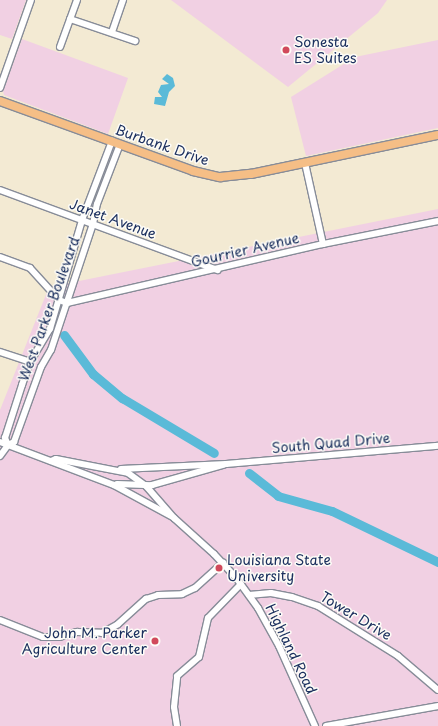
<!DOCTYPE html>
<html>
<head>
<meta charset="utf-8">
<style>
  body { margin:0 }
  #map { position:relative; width:438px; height:726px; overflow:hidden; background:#f3ead3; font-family:"Playpen Sans",sans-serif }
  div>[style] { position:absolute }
  .built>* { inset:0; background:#f1d0e3 }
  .water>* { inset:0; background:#5abad8 }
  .river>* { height:9px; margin:-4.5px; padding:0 4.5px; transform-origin:4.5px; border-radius:4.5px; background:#5abad8 }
  .roads { filter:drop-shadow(1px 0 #878c98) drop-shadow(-1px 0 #878c98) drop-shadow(0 1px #878c98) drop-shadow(0 -1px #878c98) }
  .minor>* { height:6px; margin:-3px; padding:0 3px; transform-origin:3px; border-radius:3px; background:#fff }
  .major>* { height:8px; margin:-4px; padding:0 4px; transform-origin:4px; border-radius:4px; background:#f5be86 }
  .dots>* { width:11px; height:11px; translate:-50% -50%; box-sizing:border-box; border:2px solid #fdfcf7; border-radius:50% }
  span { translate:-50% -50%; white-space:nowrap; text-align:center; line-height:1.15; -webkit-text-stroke:3px #fdfcf7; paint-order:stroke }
  .poi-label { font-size:14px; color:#1b2f5e }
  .left { translate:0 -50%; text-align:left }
  .right { translate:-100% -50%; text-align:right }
  .street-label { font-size:14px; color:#1b2f5e }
</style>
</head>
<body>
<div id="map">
  <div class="built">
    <i style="clip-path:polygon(0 0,26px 0,12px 39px,0 35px)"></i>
    <i style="clip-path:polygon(171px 0,387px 0,378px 13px,288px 87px)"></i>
    <i style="clip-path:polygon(22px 39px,128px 78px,108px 134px,4px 95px,3px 91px)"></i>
    <i style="clip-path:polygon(438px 40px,438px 128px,306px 156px,291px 97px,355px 57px)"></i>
    <i style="clip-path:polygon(438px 209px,438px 726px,0 726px,0 410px,49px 287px)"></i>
  </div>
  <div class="water">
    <i style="clip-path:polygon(167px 74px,173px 78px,175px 86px,169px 92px,165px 106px,154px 104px,155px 97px,162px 97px,158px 92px,161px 85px,169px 84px,162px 79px)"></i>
  </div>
  <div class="river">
    <i style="left:64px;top:335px;width:49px;rotate:53.4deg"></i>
    <i style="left:93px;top:374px;width:38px;rotate:40deg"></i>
    <i style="left:122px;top:398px;width:107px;rotate:30.9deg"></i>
    <i style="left:249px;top:473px;width:37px;rotate:38deg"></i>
    <i style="left:278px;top:496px;width:56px;rotate:15.5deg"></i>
    <i style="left:332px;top:511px;width:118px;rotate:25.7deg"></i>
  </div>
  <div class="roads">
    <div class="minor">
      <i style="left:70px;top:19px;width:69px;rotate:18.7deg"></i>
      <i style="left:112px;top:32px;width:34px;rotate:-71deg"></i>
      <i style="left:60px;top:47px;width:50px;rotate:-70.1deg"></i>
      <i style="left:0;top:88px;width:93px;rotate:-70.6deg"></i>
      <i style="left:305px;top:163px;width:83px;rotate:77.5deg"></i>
      <i style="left:0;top:190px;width:232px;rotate:20.2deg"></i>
      <i style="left:0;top:257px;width:32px;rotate:20deg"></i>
      <i style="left:30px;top:268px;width:43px;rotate:47.8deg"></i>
      <i style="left:59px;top:300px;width:9px;rotate:21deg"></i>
      <i style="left:67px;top:303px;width:263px;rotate:-13deg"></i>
      <i style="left:323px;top:244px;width:117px;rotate:-11.3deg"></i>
      <i style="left:0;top:352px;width:32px;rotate:18deg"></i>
      <i style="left:0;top:442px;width:122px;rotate:20.7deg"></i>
      <i style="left:114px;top:485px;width:65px;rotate:28.5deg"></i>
      <i style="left:8px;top:445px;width:8px;rotate:-113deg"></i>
      <i style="left:5px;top:438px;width:56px;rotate:-72.2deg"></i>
      <i style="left:22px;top:385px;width:24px;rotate:-71deg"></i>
      <i style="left:30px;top:362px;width:39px;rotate:-59deg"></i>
      <i style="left:50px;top:329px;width:114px;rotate:-73.6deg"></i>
      <i style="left:82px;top:220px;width:85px;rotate:-69.2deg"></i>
      <i style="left:0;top:456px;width:14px;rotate:-54deg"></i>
      <i style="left:8px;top:445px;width:7px;rotate:-27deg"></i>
      <i style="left:14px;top:442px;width:80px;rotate:-70.2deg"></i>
      <i style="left:41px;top:367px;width:20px;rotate:-60deg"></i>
      <i style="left:51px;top:350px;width:133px;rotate:-71.6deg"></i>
      <i style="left:93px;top:224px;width:20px;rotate:-79deg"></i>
      <i style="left:97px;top:204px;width:64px;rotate:-69deg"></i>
      <i style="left:51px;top:461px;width:5px;rotate:-22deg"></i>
      <i style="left:56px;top:459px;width:73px;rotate:11deg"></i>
      <i style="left:128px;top:473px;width:22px;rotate:36deg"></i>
      <i style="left:146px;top:486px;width:43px;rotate:48.8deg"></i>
      <i style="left:174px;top:518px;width:54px;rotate:42deg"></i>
      <i style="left:214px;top:554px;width:34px;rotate:47deg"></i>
      <i style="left:237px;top:579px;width:36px;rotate:54deg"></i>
      <i style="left:258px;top:608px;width:43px;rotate:61.1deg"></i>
      <i style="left:279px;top:646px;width:88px;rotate:65.8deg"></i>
      <i style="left:121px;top:469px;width:105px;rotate:-2.7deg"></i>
      <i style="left:226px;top:464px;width:213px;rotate:-4.9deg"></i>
      <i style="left:117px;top:484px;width:35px;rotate:2deg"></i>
      <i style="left:152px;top:485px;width:74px;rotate:-15.7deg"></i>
      <i style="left:249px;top:595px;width:22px;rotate:-5deg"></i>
      <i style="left:271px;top:593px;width:21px;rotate:11deg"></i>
      <i style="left:292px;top:597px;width:28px;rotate:19deg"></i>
      <i style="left:318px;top:606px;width:94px;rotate:32deg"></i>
      <i style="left:398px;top:656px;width:52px;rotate:40.4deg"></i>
      <i style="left:0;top:620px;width:46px;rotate:21.6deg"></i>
      <i style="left:43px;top:637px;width:16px"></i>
      <i style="left:59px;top:637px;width:19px;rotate:-16deg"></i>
      <i style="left:77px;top:632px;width:25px;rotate:2deg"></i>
      <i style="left:102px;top:633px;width:18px;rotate:-29deg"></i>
      <i style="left:118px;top:624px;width:38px;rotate:-42deg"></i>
      <i style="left:146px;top:599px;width:13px;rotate:-18deg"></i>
      <i style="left:158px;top:595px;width:24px;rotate:-2deg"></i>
      <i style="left:182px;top:594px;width:14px;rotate:-25deg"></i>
      <i style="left:195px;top:588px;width:38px;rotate:-42deg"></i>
      <i style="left:177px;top:726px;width:19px;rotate:-99deg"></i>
      <i style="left:174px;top:707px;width:31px;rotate:-84deg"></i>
      <i style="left:177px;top:676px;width:29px;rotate:-41deg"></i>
      <i style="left:199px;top:657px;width:40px;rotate:-77deg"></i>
      <i style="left:208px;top:618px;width:47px;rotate:-45.9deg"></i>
      <i style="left:326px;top:726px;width:114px;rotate:-10.1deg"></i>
    </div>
    <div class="major">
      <i style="left:0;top:101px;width:205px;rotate:19.9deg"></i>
      <i style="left:193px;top:171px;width:28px;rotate:13deg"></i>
      <i style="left:220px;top:177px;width:31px;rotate:-6deg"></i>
      <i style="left:251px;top:174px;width:191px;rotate:-11.8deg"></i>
    </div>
  </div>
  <div class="dots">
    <i style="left:286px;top:50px;background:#d1495b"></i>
    <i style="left:219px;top:568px;background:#d1495b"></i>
    <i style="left:155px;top:641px;background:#d1495b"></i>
  </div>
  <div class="poi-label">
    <span class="left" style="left:294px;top:50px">Sonesta<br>ES Suites</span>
    <span class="left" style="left:227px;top:568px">Louisiana State<br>University</span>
    <span class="right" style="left:147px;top:641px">John M. Parker<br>Agriculture Center</span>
  </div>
  <div class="street-label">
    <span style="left:162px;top:145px;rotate:19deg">Burbank Drive</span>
    <span style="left:113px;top:219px;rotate:20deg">Janet Avenue</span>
    <span style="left:245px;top:250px;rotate:-13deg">Gourrier Avenue</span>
    <span style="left:49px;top:309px;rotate:-70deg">West Parker Boulevard</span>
    <span style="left:331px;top:443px;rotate:-5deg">South Quad Drive</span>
    <span style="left:356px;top:616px;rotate:31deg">Tower Drive</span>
    <span style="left:291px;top:649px;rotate:64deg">Highland Road</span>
  </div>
</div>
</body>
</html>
